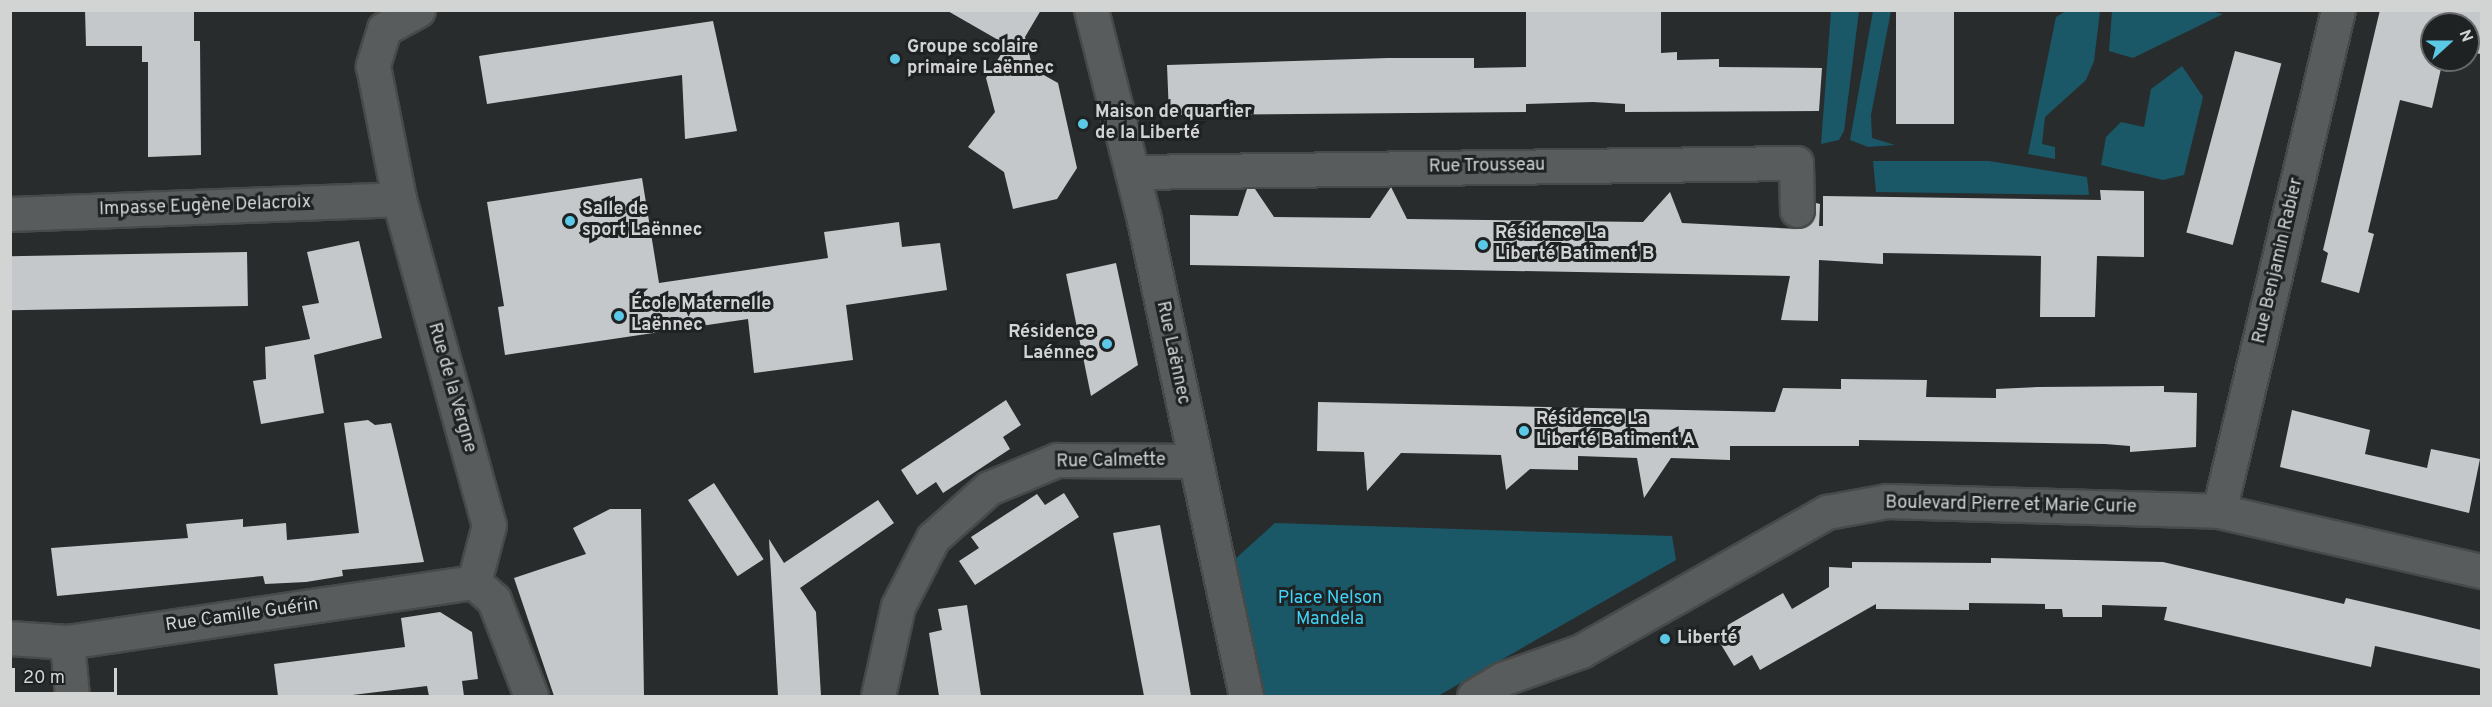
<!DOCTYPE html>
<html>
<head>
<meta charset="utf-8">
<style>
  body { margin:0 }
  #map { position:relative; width:2492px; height:707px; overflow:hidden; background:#292c2d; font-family:Overpass,sans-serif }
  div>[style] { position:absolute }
  .green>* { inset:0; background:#1a5767 }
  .building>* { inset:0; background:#c5c8ca; transform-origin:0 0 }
  .roads { filter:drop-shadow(2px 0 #484a4a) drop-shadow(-2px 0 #484a4a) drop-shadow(0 2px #484a4a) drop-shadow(0 -2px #484a4a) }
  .minor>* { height:33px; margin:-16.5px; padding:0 16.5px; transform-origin:16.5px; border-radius:16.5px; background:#585c5d }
  .dots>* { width:16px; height:16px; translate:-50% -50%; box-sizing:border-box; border:3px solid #1f2223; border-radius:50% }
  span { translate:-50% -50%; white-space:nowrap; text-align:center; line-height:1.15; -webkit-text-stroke:6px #1f2223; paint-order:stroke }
  .poi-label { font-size:18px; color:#d2d4d4; font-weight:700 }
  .left { translate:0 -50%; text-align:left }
  .right { translate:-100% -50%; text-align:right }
  .street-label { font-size:18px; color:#d2d4d4 }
  .park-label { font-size:18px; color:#40d2f7 }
  .frame { position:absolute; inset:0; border:12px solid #d2d4d4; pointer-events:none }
  .north { position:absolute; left:2420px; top:12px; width:60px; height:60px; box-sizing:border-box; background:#1f2223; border:2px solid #67696a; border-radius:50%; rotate:69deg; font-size:16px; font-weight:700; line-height:24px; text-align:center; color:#d2d4d4 }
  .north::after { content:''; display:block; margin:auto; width:21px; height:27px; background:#5bc8e6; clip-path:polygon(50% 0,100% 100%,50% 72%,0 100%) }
  .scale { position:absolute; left:12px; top:668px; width:105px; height:27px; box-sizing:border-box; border:3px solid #d2d4d4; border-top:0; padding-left:8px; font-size:18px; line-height:21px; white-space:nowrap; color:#d2d4d4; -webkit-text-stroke:4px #1f2223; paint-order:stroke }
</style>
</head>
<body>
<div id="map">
  <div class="green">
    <i style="clip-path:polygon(2205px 10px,2223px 14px,2133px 58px,2109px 51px,2112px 11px)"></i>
    <i style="clip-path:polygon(1831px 11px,1859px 11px,1844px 131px,1839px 140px,1821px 144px)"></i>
    <i style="clip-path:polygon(1873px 11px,1891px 11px,1871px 115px,1872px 138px,1895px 145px,1868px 147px,1850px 140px)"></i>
    <i style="clip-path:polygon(2066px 11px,2100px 11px,2094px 61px,2086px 80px,2045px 117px,2042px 144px,2055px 147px,2055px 159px,2028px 154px,2056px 17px)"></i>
    <i style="clip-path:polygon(2182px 66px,2203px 97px,2184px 175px,2163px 180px,2101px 165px,2106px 137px,2121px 122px,2144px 127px,2151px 89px)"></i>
    <i style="clip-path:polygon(1873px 161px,1989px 161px,2087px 177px,2089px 195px,1876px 192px)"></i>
    <i style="clip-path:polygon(1275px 523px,1672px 536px,1676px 560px,1438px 696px,1257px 696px,1234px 560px)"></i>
  </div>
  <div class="building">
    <i style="clip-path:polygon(85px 10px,194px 10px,194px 41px,200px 41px,201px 155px,148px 157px,148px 62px,142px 62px,142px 46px,86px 46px)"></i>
    <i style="clip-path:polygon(946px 10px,1041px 10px,1025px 37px,1033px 69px,1058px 83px,1077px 168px,1057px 199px,1013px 209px,1004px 172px,968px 147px,995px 112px,986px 78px,1007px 45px)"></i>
    <i style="clip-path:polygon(1526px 10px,1661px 10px,1661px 53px,1677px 52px,1677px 60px,1719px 59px,1719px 67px,1822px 68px,1819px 111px,1625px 112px,1625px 104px,1593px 102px,1526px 104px,1526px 112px,1169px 115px,1167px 65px,1388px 58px,1474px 58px,1474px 68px,1526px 67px)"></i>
    <i style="left:1896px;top:10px;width:58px;height:114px"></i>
    <i style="clip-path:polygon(2380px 10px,2481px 10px,2481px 54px,2468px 52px,2468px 24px,2432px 24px,2432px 60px,2443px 60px,2432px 108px,2400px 100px,2368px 232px,2374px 234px,2359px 293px,2321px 282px,2328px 253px,2323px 250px)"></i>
    <i style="clip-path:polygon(713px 21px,737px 131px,685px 139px,682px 75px,487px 104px,479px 56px)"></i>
    <i style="left:2235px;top:51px;width:48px;height:188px;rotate:15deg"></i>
    <i style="clip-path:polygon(642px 178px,659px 283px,828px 258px,824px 232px,899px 222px,902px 247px,940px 243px,947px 290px,846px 305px,853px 360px,754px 373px,748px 319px,505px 355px,498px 307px,504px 306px,487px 202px)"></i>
    <i style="clip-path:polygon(1391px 187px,1407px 219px,1643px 222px,1670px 192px,1682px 223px,1797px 229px,1813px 219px,1816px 203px,1820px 204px,1819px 226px,1823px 226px,1823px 196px,2101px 200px,2100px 190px,2144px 191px,2144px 257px,2097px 256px,2095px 317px,2040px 317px,2041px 256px,1883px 253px,1883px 264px,1819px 260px,1818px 321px,1781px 320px,1790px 276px,1190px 265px,1190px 215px,1238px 216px,1247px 189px,1255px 189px,1274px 217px,1370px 218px)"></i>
    <i style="clip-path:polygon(359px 241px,382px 338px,314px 355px,324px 413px,261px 424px,253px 381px,266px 379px,265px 347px,310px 339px,302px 306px,319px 303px,307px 252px)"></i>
    <i style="left:247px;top:252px;width:54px;height:237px;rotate:89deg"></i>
    <i style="clip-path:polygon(1116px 263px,1138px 365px,1091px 396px,1066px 274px)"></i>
    <i style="clip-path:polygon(1841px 379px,1927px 380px,1926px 397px,1996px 398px,1996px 389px,2038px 387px,2164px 386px,2164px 392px,2197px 393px,2196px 447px,2130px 452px,2130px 446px,2105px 444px,1859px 440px,1859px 446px,1730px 446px,1730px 460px,1671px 458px,1644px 498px,1637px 458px,1578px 456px,1578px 470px,1530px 469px,1506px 490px,1501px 455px,1401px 453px,1367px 491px,1364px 452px,1317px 451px,1318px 402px,1775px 412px,1783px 388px,1841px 389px)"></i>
    <i style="clip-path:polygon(1006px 400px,1021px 425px,1003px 437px,1010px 449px,943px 493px,936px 482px,917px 495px,901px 470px)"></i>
    <i style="clip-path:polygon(2292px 410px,2370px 430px,2365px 454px,2427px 468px,2431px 449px,2480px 459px,2469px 513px,2280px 467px)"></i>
    <i style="clip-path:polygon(368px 420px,375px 425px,391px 423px,424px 562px,342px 570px,343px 576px,306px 582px,265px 584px,263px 576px,57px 596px,51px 548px,188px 538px,186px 524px,243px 519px,243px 527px,286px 523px,287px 540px,359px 533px,344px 423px)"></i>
    <i style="left:714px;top:483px;width:91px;height:31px;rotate:57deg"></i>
    <i style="clip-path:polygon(1064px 493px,1079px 517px,975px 585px,959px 561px,979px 548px,971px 537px,1037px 494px,1045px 505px)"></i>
    <i style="clip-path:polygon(878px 500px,894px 523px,800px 588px,816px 612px,821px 696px,778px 696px,769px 539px,784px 563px)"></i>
    <i style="clip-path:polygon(610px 509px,641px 509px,644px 696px,554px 696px,514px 578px,586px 554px,573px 528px)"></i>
    <i style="clip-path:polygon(1160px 525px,1183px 650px,1191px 696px,1144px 696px,1113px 533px)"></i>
    <i style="clip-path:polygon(1991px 558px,2163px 562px,2344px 604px,2346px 598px,2420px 615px,2481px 630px,2481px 669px,2375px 646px,2371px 667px,2164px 620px,2167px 607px,2102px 605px,2102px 617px,2063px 617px,2062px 609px,2045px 609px,2045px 604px,1969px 603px,1969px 610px,1876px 609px,1876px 604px,1760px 670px,1752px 655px,1734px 666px,1714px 633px,1783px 593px,1792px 609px,1829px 587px,1829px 567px,1852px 568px,1852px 562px,1991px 563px)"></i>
    <i style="clip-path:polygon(967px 605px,981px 696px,939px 696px,929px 633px,942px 630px,938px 609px)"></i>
    <i style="clip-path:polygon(440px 612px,472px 632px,478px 679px,462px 681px,464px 696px,429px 696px,427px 686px,344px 696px,278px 696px,274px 664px,405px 647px,401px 618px)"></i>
  </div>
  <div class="roads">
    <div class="minor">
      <i style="left:418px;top:10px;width:39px;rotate:151deg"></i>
      <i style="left:384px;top:29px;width:39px;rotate:107deg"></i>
      <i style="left:373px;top:66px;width:136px;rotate:78.9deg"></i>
      <i style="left:399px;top:199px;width:338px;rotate:74.6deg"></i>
      <i style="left:489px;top:525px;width:59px;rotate:104.7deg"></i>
      <i style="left:474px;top:582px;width:27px;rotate:42deg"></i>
      <i style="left:494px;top:600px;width:103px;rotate:68.9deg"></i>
      <i style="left:1091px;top:10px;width:217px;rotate:75.8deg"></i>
      <i style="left:1144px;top:220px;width:487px;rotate:77.9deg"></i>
      <i style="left:1132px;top:172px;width:664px;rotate:-0.78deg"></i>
      <i style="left:1796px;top:163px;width:47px;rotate:88.8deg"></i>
      <i style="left:10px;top:214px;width:389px;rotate:-2.2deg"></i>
      <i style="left:2219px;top:511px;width:515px;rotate:-76.64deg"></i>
      <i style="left:10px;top:638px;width:57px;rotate:4deg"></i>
      <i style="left:67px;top:642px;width:411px;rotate:-8.4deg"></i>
      <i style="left:67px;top:642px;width:54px;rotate:84.7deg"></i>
      <i style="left:878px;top:696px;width:92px;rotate:-77.5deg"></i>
      <i style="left:898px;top:606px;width:76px;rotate:-62.8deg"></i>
      <i style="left:933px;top:538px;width:75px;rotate:-41.8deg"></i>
      <i style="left:989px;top:488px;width:74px;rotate:-22.4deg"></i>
      <i style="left:1057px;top:460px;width:137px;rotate:0.4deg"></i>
      <i style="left:1474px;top:696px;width:33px;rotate:-31deg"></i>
      <i style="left:1502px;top:679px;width:84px;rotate:-19.5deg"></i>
      <i style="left:1581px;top:651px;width:283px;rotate:-29.5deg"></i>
      <i style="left:1827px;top:512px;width:61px;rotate:-10.4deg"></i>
      <i style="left:1887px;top:501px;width:332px;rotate:1.7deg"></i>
      <i style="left:2219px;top:511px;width:270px;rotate:12.9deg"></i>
    </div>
  </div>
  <div class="dots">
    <i style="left:895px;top:59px;background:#5bc8e6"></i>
    <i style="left:1083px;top:124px;background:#5bc8e6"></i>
    <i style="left:570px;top:221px;background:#5bc8e6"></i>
    <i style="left:1483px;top:245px;background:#5bc8e6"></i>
    <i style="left:619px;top:316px;background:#5bc8e6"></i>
    <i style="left:1107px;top:344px;background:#5bc8e6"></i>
    <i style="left:1524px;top:431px;background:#5bc8e6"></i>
    <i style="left:1665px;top:639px;background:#5bc8e6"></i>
  </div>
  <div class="poi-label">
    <span class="left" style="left:907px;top:59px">Groupe scolaire<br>primaire Laënnec</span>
    <span class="left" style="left:1095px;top:124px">Maison de quartier<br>de la Liberté</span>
    <span class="left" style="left:582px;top:221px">Salle de<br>sport Laënnec</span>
    <span class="left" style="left:1495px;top:245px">Résidence La<br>Liberté Batiment B</span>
    <span class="left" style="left:631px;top:316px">École Maternelle<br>Laënnec</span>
    <span class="right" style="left:1095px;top:344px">Résidence<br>Laénnec</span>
    <span class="left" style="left:1536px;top:431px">Résidence La<br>Liberté Batiment A</span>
    <span class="left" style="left:1677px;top:639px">Liberté</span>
  </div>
  <div class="street-label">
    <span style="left:1487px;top:167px;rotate:-1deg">Rue Trousseau</span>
    <span style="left:205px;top:207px;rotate:-2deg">Impasse Eugène Delacroix</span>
    <span style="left:2279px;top:261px;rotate:-77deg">Rue Benjamin Rabier</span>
    <span style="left:1172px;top:353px;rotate:78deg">Rue Laënnec</span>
    <span style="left:451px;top:388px;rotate:74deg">Rue de la Vergne</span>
    <span style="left:1111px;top:462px;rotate:-1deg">Rue Calmette</span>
    <span style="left:2011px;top:506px;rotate:1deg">Boulevard Pierre et Marie Curie</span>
    <span style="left:242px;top:616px;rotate:-8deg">Rue Camille Guérin</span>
  </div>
  <div class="park-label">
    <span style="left:1330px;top:610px">Place Nelson<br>Mandela</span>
  </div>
  <div class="frame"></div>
  <div class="north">N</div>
  <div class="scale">20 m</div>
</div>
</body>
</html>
